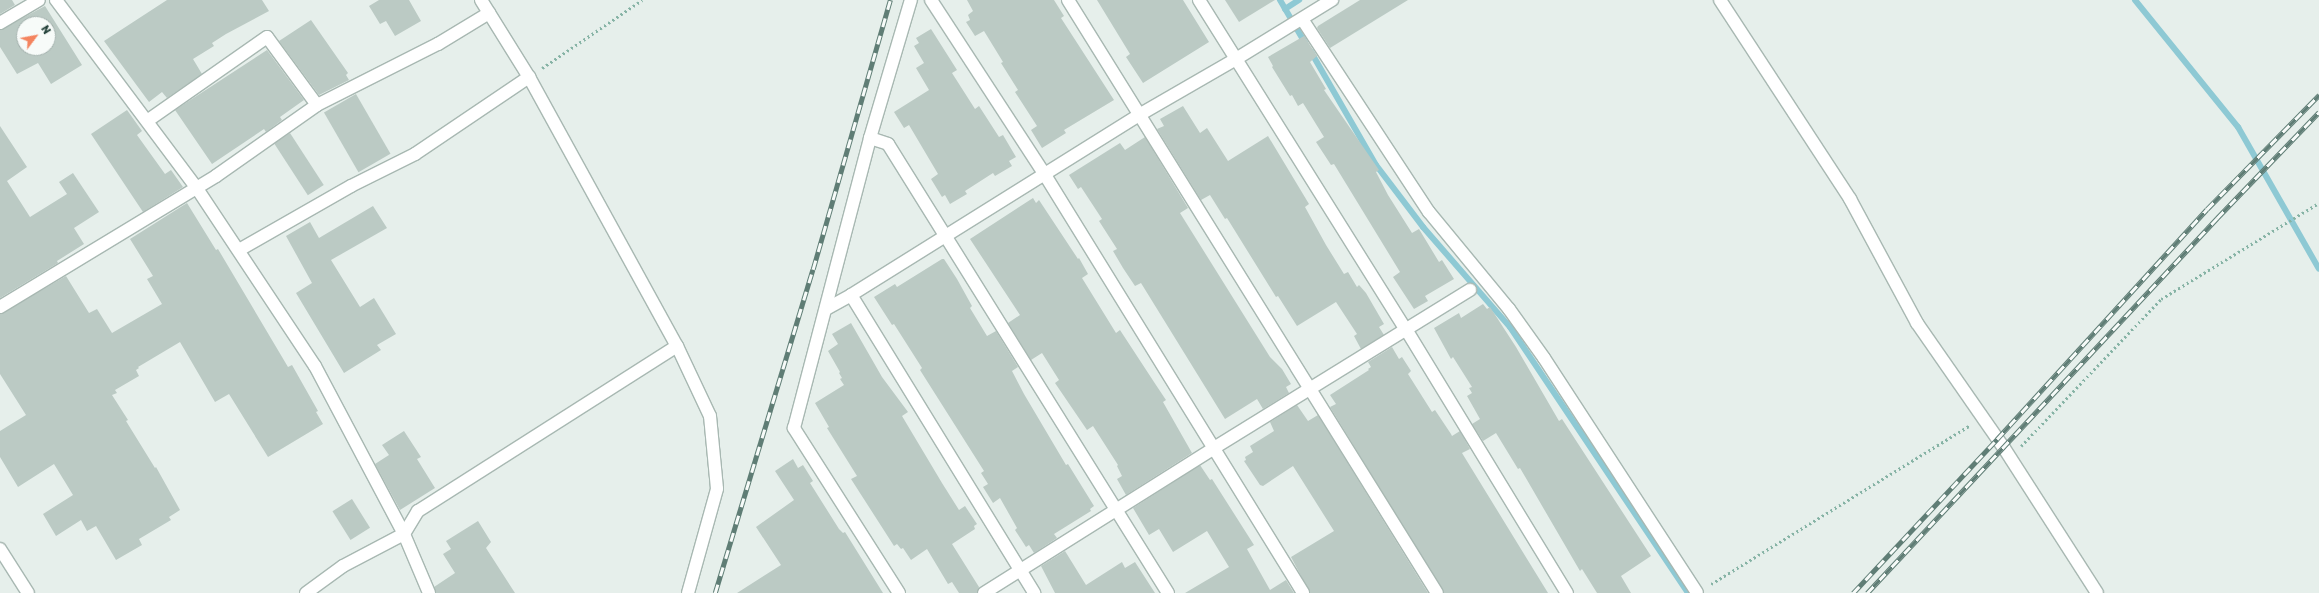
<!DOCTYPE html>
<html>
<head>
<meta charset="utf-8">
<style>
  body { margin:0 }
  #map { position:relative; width:2319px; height:593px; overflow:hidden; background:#e6efeb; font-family:Rubik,sans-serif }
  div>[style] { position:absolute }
  .stream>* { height:6px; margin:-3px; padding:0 3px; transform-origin:3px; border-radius:3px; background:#8ec9d4 }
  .building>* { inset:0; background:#bbcac4; transform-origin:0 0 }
  .path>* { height:2.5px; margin-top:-1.25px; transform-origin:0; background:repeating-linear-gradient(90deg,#86b3a5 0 2px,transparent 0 5px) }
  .roads { filter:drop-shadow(1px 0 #a8b8b2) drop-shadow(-1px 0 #a8b8b2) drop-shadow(0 1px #a8b8b2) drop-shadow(0 -1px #a8b8b2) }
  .street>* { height:12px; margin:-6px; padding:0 6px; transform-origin:6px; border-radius:6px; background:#fff }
  .secondary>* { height:12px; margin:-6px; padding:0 6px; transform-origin:6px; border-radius:6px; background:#fff }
  .rail>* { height:4.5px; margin-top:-2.25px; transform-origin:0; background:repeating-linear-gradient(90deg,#f7fbf9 0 9px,#5f7d75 0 18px); box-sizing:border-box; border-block:1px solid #5f7d75 }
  span { translate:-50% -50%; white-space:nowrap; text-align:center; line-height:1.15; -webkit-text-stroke:3px #f7fbf9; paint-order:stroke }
  .north { position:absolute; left:16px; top:16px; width:40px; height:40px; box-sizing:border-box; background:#f7fbf9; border:1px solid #a3b1ad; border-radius:50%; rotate:58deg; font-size:11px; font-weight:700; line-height:16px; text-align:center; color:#24423a }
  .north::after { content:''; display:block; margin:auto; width:14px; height:18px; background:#f4845f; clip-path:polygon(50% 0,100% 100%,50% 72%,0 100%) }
</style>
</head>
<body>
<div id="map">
  <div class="stream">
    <i style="left:1280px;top:0;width:50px;rotate:59.8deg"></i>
    <i style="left:2135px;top:0;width:164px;rotate:51deg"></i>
    <i style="left:2238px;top:127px;width:163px;rotate:60.3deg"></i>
    <i style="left:1285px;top:9px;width:17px;rotate:-33deg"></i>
    <i style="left:1311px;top:52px;width:130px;rotate:60.1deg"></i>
    <i style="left:1376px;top:165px;width:78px;rotate:52.8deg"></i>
    <i style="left:1423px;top:227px;width:133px;rotate:49deg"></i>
    <i style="left:1510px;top:327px;width:320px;rotate:56.2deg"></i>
  </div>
  <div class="building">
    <i style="clip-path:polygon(0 0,12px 0,15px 5px,0 14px)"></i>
    <i style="clip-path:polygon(167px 0,262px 0,269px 11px,226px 34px,212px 43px,214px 46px,193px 59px,202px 74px,167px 98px,162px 92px,149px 102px,104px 41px)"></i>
    <i style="clip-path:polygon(379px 0,409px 0,421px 21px,395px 36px,386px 21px,380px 24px,369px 6px)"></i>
    <i style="clip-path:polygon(967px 0,1054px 0,1064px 16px,1061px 18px,1114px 100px,1064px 130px,1066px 133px,1042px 148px,1031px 130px,1037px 126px,1015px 92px,1018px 90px,1001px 63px,1003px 62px,984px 31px,975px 36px,966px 22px,970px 20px,968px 15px,973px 11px)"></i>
    <i style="clip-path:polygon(1097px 0,1183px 0,1209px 42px,1143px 83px,1126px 57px,1130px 54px)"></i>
    <i style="clip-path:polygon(1225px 0,1275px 0,1239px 22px)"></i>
    <i style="clip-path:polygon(1360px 0,1408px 0,1330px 48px,1317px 28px,1318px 26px)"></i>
    <i style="clip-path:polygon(evenodd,45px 6px,82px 65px,51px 84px,38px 63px,17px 74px,0 47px,0 30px,45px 6px,24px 24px,48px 24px,48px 48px,24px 48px,24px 24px)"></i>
    <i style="clip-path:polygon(311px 20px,348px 73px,346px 75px,349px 80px,319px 95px,279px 41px)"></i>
    <i style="clip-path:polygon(931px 29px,957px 70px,952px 73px,975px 109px,979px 106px,999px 137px,1003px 135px,1016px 157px,1009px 161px,1012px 166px,995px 176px,993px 173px,965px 191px,967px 194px,950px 204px,945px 195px,942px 197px,931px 179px,938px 174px,909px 125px,904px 128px,894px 112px,929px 90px,916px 68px,924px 63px,914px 46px,919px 43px,916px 38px)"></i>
    <i style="clip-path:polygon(1304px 36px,1317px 56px,1310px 62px,1326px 89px,1324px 90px,1379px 170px,1376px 172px,1388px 195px,1412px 233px,1419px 229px,1439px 262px,1442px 260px,1454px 279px,1425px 296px,1428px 301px,1414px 309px,1393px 277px,1400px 272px,1334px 164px,1331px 165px,1316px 142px,1324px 137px,1303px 103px,1298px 106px,1292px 95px,1290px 96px,1272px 67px,1273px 66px,1268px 57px)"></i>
    <i style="clip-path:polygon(267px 50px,304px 100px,280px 117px,282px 120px,266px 132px,264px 129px,212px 164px,175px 110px)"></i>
    <i style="left:356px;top:94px;width:69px;height:37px;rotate:60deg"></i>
    <i style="clip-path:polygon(1183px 106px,1200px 133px,1207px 128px,1228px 161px,1268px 136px,1309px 204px,1305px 207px,1326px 245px,1344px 274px,1348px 272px,1357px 287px,1359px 285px,1366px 293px,1384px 324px,1379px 327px,1384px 335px,1361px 349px,1354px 336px,1357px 334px,1336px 302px,1297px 326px,1278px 296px,1276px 297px,1227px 218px,1225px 219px,1210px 195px,1201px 200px,1157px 129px,1164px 126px,1160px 119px)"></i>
    <i style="clip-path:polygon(127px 110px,142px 131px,137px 135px,165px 174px,171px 170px,183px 187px,143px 212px,91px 134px)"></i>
    <i style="clip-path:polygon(0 126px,27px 167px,7px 181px,30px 217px,67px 194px,59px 182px,73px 173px,99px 212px,74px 228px,84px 244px,57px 261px,58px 263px,0 298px)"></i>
    <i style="left:290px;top:133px;width:62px;height:19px;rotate:57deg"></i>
    <i style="clip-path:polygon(1145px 137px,1188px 208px,1180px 213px,1270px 357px,1282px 369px,1291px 384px,1286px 387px,1289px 393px,1263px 409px,1257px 399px,1225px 419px,1141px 283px,1135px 286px,1123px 268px,1113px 251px,1117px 249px,1099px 221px,1102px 219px,1081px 187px,1078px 189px,1069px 175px,1120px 143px,1125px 150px)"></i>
    <i style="clip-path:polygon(1033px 198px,1036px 203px,1039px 200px,1078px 259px,1079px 258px,1088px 274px,1082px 278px,1116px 333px,1120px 330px,1154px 382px,1166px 400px,1163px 402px,1192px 453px,1126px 495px,1117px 479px,1122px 476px,1117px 466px,1118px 465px,1093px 426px,1087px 430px,1055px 383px,1059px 380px,1042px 353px,1031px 360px,1008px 323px,1020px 315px,970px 239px)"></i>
    <i style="clip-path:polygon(187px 203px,216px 250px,218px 249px,288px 367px,292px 365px,318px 411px,316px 412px,323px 424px,268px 457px,229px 394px,215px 402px,180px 342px,138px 367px,139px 368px,136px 370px,139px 376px,115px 390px,117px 393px,112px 395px,128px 420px,126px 421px,155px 468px,156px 467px,180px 510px,169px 517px,171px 520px,139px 539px,142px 545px,116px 560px,96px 526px,87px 531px,81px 520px,56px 536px,43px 514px,73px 495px,54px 464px,18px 487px,0 457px,0 431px,26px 415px,0 374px,0 314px,66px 276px,89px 313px,97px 309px,112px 333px,162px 304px,147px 279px,153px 276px,130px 239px)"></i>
    <i style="clip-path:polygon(373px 206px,387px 228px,331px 260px,360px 307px,374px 298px,396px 334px,377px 345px,381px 350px,344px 373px,296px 293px,312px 283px,286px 236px,310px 222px,319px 238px)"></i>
    <i style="clip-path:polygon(942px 259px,944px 259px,957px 279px,972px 306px,970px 308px,987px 336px,996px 331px,1018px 367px,1012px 371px,1024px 394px,1066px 465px,1068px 464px,1094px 506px,1090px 509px,1091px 511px,1054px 534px,1057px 538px,1034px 553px,1029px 545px,1026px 547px,1015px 530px,1017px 528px,1000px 498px,993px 503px,983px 487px,988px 484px,981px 473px,984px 471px,920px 370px,922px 368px,894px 324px,892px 325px,874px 297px,895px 284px,897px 287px)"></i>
    <i style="clip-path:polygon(1483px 304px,1487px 309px,1490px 307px,1516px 347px,1559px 421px,1562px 419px,1651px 556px,1621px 576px,1631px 593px,1597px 593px,1582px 569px,1580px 571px,1520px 468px,1518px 469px,1496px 433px,1483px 441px,1472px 424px,1480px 419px,1467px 396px,1472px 393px,1469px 388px,1472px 387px,1453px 357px,1451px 359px,1434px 328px,1459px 313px,1461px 318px)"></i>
    <i style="clip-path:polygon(851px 323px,882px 377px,908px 412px,902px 416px,942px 483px,959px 510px,965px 506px,977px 524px,974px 526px,975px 529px,952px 544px,979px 587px,977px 593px,959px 593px,952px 582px,948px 584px,927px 549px,911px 560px,903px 548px,901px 549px,897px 544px,894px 546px,851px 479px,857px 476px,827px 428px,829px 427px,815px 403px,844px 385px,840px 379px,842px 378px,839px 373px,840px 372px,828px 351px,838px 344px,832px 334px)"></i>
    <i style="clip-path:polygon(1392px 347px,1399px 359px,1402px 357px,1411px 371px,1408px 374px,1432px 412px,1435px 410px,1451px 434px,1452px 436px,1460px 431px,1470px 449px,1462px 453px,1548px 593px,1444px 593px,1330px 407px,1336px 404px,1330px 395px,1369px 370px,1368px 369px,1371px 367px,1368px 362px)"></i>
    <i style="clip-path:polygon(1297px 405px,1308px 421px,1318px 415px,1428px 593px,1310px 593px,1291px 557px,1334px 531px,1293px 466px,1263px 486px,1260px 485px,1244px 461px,1246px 460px,1245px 457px,1253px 452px,1250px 446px,1274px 431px,1270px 422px)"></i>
    <i style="clip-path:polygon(404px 431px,421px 457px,417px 459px,435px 488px,400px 510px,375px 464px,389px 455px,382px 445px)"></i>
    <i style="clip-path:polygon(793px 459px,798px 468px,803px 465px,813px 481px,810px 483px,839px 529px,843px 533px,845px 532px,883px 593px,737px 593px,781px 565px,756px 527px,794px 500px,775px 471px)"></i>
    <i style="clip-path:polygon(1200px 465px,1210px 480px,1212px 479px,1254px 545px,1247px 549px,1270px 590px,1286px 580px,1294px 593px,1185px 593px,1229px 567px,1207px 531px,1173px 552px,1159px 529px,1149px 535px,1133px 508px)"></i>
    <i style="left:352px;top:499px;width:34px;height:23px;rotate:58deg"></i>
    <i style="clip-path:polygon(478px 521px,491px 542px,486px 548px,515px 593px,436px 593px,434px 587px,455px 573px,443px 554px,451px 549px,446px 541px)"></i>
    <i style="clip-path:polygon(1065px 551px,1086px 585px,1122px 562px,1125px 568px,1135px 562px,1155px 593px,1055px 593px,1041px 566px)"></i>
  </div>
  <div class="path">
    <i style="left:542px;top:68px;width:121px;rotate:-34.2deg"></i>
    <i style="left:2021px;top:446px;width:203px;rotate:-46.4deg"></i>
    <i style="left:2161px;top:299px;width:185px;rotate:-31.3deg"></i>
    <i style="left:1711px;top:584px;width:303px;rotate:-31.5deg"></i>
  </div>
  <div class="roads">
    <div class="street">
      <i style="left:56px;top:0;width:234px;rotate:53.2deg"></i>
      <i style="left:196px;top:187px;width:215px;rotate:56.4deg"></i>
      <i style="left:315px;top:366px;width:190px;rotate:62.1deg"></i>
      <i style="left:404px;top:534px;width:64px;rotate:67deg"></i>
      <i style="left:931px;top:0;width:209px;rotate:56.9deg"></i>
      <i style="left:1045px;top:175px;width:491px;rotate:58.3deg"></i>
      <i style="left:1068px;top:0;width:698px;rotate:58.11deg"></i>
      <i style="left:1199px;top:0;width:391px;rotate:57.9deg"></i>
      <i style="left:1407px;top:331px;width:307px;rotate:58.6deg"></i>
      <i style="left:1720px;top:0;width:238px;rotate:56.8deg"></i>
      <i style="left:1850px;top:199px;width:141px;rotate:61.6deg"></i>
      <i style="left:1917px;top:323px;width:152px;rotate:55.2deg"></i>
      <i style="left:2004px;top:448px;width:172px;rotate:57.3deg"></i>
      <i style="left:1302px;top:19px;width:231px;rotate:56.7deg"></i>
      <i style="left:1429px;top:212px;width:126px;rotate:50.5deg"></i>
      <i style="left:1509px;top:309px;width:60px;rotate:54.5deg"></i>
      <i style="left:1544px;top:358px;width:280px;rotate:56.9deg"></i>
      <i style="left:0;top:23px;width:45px;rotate:-30.5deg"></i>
      <i style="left:317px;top:105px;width:136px;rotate:-26.8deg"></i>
      <i style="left:438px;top:44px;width:60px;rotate:-31.3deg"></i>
      <i style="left:870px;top:138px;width:19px;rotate:18deg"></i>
      <i style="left:888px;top:144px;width:529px;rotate:58.05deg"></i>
      <i style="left:239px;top:250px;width:129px;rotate:-29.7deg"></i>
      <i style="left:351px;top:186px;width:72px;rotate:-26.6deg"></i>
      <i style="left:415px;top:154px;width:138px;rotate:-34deg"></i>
      <i style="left:851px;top:295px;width:350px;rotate:58.4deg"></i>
      <i style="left:0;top:307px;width:253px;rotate:-31.2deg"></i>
      <i style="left:216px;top:176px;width:123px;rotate:-35.1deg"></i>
      <i style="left:317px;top:105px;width:84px;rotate:-126.3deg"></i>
      <i style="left:267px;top:37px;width:146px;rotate:145deg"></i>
      <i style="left:826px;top:309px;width:29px;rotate:-29deg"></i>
      <i style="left:851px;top:295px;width:340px;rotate:-32deg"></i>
      <i style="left:1139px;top:115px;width:112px;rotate:-30deg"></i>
      <i style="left:1236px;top:59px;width:113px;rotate:-31.6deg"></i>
      <i style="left:0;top:549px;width:52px;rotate:57.5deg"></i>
      <i style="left:306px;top:593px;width:46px;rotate:-36.1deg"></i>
      <i style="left:343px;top:566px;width:69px;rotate:-27.7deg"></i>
      <i style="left:404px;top:534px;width:27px;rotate:-59deg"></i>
      <i style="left:418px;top:511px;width:307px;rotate:-32.5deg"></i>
      <i style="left:899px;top:593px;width:196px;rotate:-122.5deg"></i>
      <i style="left:794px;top:428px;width:300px;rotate:-75.3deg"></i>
      <i style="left:870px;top:138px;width:144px;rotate:-73.5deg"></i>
      <i style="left:984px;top:593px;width:272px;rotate:-32.2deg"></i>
      <i style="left:1214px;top:448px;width:301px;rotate:-31.7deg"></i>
    </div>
    <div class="secondary">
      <i style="left:481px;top:0;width:91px;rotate:58.1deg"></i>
      <i style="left:529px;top:77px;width:307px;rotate:61.2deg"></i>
      <i style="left:677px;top:346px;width:77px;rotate:64.8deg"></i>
      <i style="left:710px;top:416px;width:73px;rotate:84.5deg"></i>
      <i style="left:717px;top:489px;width:108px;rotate:105.6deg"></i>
    </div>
  </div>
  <div class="rail">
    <i style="left:715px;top:593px;width:338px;rotate:-73.2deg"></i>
    <i style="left:813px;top:269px;width:280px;rotate:-74deg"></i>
    <i style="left:1853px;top:593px;width:211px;rotate:-46.9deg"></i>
    <i style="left:1997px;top:439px;width:311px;rotate:-47.6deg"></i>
    <i style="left:2207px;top:209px;width:160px;rotate:-45.5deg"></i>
    <i style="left:1867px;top:593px;width:513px;rotate:-46.97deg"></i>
    <i style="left:2217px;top:218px;width:147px;rotate:-46.1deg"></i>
  </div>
  <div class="north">N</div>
</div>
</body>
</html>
